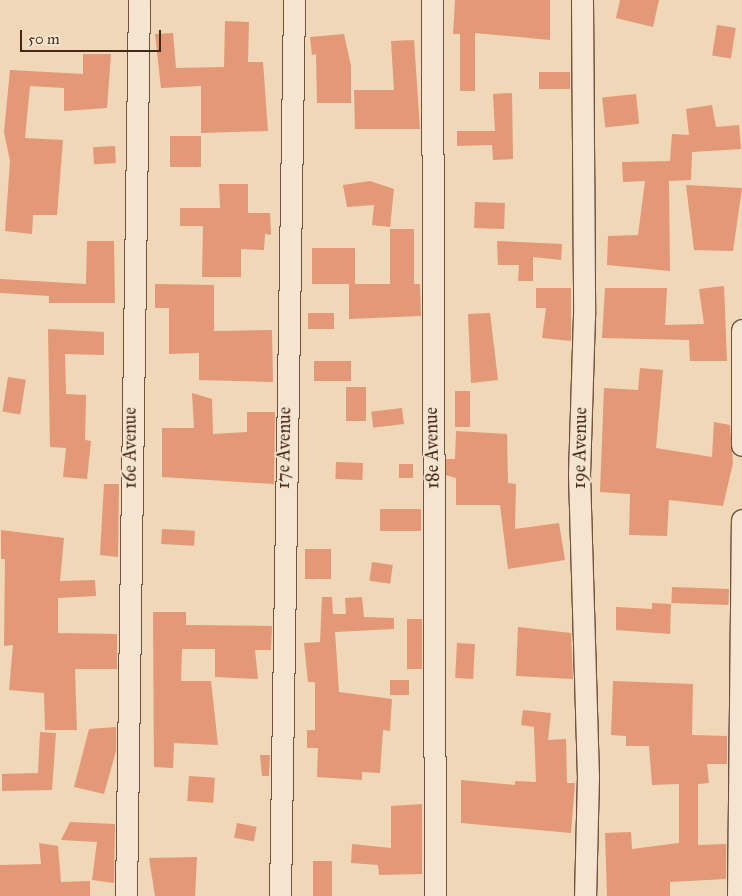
<!DOCTYPE html>
<html>
<head>
<meta charset="utf-8">
<style>
  body { margin:0 }
  #map { position:relative; width:742px; height:896px; overflow:hidden; background:#efd7b7; font-family:"IM FELL Great Primer",serif }
  div>[style] { position:absolute }
  .building>* { inset:0; background:#e39877; transform-origin:0 0 }
  .roads { filter:drop-shadow(1px 0 #70523f) drop-shadow(-1px 0 #70523f) drop-shadow(0 1px #70523f) drop-shadow(0 -1px #70523f) }
  .minor>* { height:21px; margin:-10.5px; padding:0 10.5px; transform-origin:10.5px; border-radius:10.5px; background:#f5e5d0 }
  span { translate:-50% -50%; white-space:nowrap; text-align:center; line-height:1.15; -webkit-text-stroke:4px #f5e5d0; paint-order:stroke }
  .street-label { font-size:18px; color:#462617 }
  .scale { position:absolute; left:20px; top:30px; width:141px; height:22px; box-sizing:border-box; border:2px solid #462617; border-top:0; padding-left:6px; font-size:15px; line-height:18px; white-space:nowrap; color:#462617; -webkit-text-stroke:4px #f5e5d0; paint-order:stroke }
</style>
</head>
<body>
<div id="map">
  <div class="building">
    <i style="clip-path:polygon(455px 0,550px 0,550px 40px,475px 33px,475px 91px,460px 91px,460px 34px,453px 34px)"></i>
    <i style="clip-path:polygon(620px 0,659px 0,653px 27px,616px 18px)"></i>
    <i style="clip-path:polygon(225px 21px,249px 22px,248px 62px,263px 62px,268px 131px,201px 133px,201px 86px,161px 88px,155px 34px,173px 33px,176px 68px,224px 67px)"></i>
    <i style="left:717px;top:25px;width:19px;height:31px;rotate:9deg"></i>
    <i style="clip-path:polygon(344px 34px,351px 66px,351px 103px,317px 103px,316px 54px,312px 55px,310px 37px)"></i>
    <i style="clip-path:polygon(414px 40px,420px 129px,355px 129px,354px 90px,394px 90px,391px 41px)"></i>
    <i style="clip-path:polygon(83px 54px,111px 54px,107px 108px,64px 111px,64px 88px,30px 86px,25px 138px,63px 140px,57px 215px,33px 215px,32px 234px,5px 231px,10px 161px,4px 132px,10px 70px,83px 74px)"></i>
    <i style="left:539px;top:72px;width:31px;height:17px"></i>
    <i style="clip-path:polygon(512px 93px,513px 159px,493px 160px,492px 145px,457px 146px,457px 131px,495px 131px,493px 94px)"></i>
    <i style="left:636px;top:94px;width:30px;height:34px;rotate:84deg"></i>
    <i style="clip-path:polygon(712px 105px,716px 127px,739px 125px,741px 149px,692px 152px,691px 180px,669px 181px,670px 271px,607px 265px,608px 236px,638px 235px,645px 181px,623px 182px,622px 162px,670px 161px,672px 134px,689px 135px,686px 109px)"></i>
    <i style="left:170px;top:136px;width:31px;height:31px"></i>
    <i style="left:115px;top:146px;width:17px;height:22px;rotate:87deg"></i>
    <i style="clip-path:polygon(370px 181px,394px 189px,390px 227px,372px 225px,374px 205px,347px 207px,343px 185px)"></i>
    <i style="clip-path:polygon(219px 184px,248px 184px,248px 213px,270px 213px,271px 235px,265px 234px,264px 250px,241px 249px,241px 277px,202px 277px,203px 226px,180px 226px,180px 208px,220px 208px)"></i>
    <i style="clip-path:polygon(686px 185px,742px 188px,733px 251px,694px 250px)"></i>
    <i style="left:475px;top:202px;width:30px;height:26px;rotate:2deg"></i>
    <i style="clip-path:polygon(390px 229px,414px 229px,414px 284px,420px 284px,421px 316px,349px 319px,349px 284px,312px 284px,312px 248px,355px 248px,355px 284px,390px 284px)"></i>
    <i style="clip-path:polygon(87px 241px,114px 241px,115px 303px,49px 303px,49px 296px,0 293px,0 279px,86px 284px)"></i>
    <i style="clip-path:polygon(497px 241px,562px 244px,561px 260px,533px 257px,533px 281px,518px 281px,519px 265px,498px 265px)"></i>
    <i style="clip-path:polygon(155px 284px,214px 285px,214px 331px,272px 330px,273px 382px,199px 380px,199px 353px,169px 354px,169px 308px,155px 308px)"></i>
    <i style="clip-path:polygon(724px 286px,727px 361px,690px 361px,689px 340px,602px 338px,605px 288px,667px 288px,665px 325px,704px 324px,699px 289px)"></i>
    <i style="clip-path:polygon(536px 288px,571px 288px,571px 341px,542px 338px,546px 308px,536px 308px)"></i>
    <i style="left:308px;top:313px;width:26px;height:16px"></i>
    <i style="clip-path:polygon(490px 313px,498px 380px,471px 383px,468px 314px)"></i>
    <i style="clip-path:polygon(48px 329px,104px 332px,104px 355px,65px 354px,66px 394px,86px 395px,85px 440px,91px 441px,87px 479px,63px 477px,66px 448px,50px 447px)"></i>
    <i style="left:314px;top:361px;width:37px;height:20px"></i>
    <i style="clip-path:polygon(640px 368px,663px 370px,656px 448px,712px 457px,714px 422px,730px 425px,733px 463px,723px 506px,669px 500px,667px 536px,629px 535px,630px 494px,600px 492px,604px 388px,638px 390px)"></i>
    <i style="left:8px;top:377px;width:18px;height:35px;rotate:9deg"></i>
    <i style="left:346px;top:387px;width:20px;height:34px"></i>
    <i style="left:455px;top:391px;width:15px;height:36px"></i>
    <i style="clip-path:polygon(192px 393px,212px 399px,213px 434px,247px 432px,247px 412px,275px 412px,274px 484px,162px 477px,162px 428px,194px 428px)"></i>
    <i style="left:402px;top:408px;width:16px;height:31px;rotate:83deg"></i>
    <i style="clip-path:polygon(456px 431px,507px 434px,508px 483px,516px 484px,515px 529px,559px 523px,565px 560px,508px 569px,500px 505px,456px 505px,456px 478px,446px 475px,446px 459px,455px 459px)"></i>
    <i style="left:336px;top:462px;width:27px;height:17px;rotate:2deg"></i>
    <i style="left:399px;top:464px;width:14px;height:14px"></i>
    <i style="clip-path:polygon(104px 484px,119px 484px,118px 557px,100px 555px)"></i>
    <i style="left:380px;top:509px;width:41px;height:22px"></i>
    <i style="left:162px;top:529px;width:33px;height:15px;rotate:3deg"></i>
    <i style="clip-path:polygon(1px 530px,64px 538px,60px 581px,95px 580px,96px 596px,58px 598px,58px 633px,117px 634px,117px 669px,75px 669px,77px 730px,45px 730px,44px 693px,9px 690px,13px 645px,4px 646px,5px 559px,1px 559px)"></i>
    <i style="left:305px;top:549px;width:26px;height:30px"></i>
    <i style="left:372px;top:562px;width:21px;height:19px;rotate:8deg"></i>
    <i style="left:672px;top:587px;width:57px;height:16px;rotate:2deg"></i>
    <i style="clip-path:polygon(322px 597px,332px 597px,333px 614px,346px 614px,345px 598px,362px 597px,364px 617px,394px 618px,394px 629px,335px 632px,339px 692px,392px 699px,390px 731px,383px 730px,380px 773px,362px 772px,362px 780px,317px 777px,318px 748px,307px 748px,307px 730px,315px 730px,315px 682px,308px 682px,304px 643px,320px 642px)"></i>
    <i style="clip-path:polygon(652px 603px,671px 604px,670px 634px,616px 630px,616px 607px,652px 609px)"></i>
    <i style="clip-path:polygon(153px 612px,186px 612px,186px 625px,272px 626px,271px 650px,255px 650px,258px 679px,215px 677px,215px 649px,182px 649px,181px 681px,211px 681px,218px 745px,174px 743px,173px 768px,154px 767px)"></i>
    <i style="left:407px;top:619px;width:15px;height:50px"></i>
    <i style="clip-path:polygon(518px 627px,571px 633px,573px 679px,516px 676px)"></i>
    <i style="left:457px;top:643px;width:18px;height:35px;rotate:3deg"></i>
    <i style="left:390px;top:680px;width:19px;height:15px"></i>
    <i style="clip-path:polygon(613px 681px,693px 684px,692px 735px,727px 736px,727px 764px,707px 764px,709px 783px,698px 784px,698px 845px,726px 844px,726px 879px,670px 882px,670px 896px,607px 896px,605px 833px,631px 832px,632px 849px,679px 843px,679px 784px,652px 785px,649px 746px,626px 746px,626px 736px,611px 735px)"></i>
    <i style="clip-path:polygon(523px 710px,551px 713px,548px 740px,566px 739px,567px 783px,575px 783px,571px 833px,461px 823px,461px 780px,515px 785px,515px 781px,536px 782px,534px 727px,521px 725px)"></i>
    <i style="clip-path:polygon(116px 727px,116px 751px,104px 794px,74px 787px,89px 729px)"></i>
    <i style="clip-path:polygon(40px 732px,56px 733px,52px 790px,2px 791px,2px 774px,38px 773px)"></i>
    <i style="clip-path:polygon(260px 755px,270px 755px,269px 776px,262px 776px)"></i>
    <i style="left:189px;top:776px;width:26px;height:25px;rotate:4deg"></i>
    <i style="clip-path:polygon(422px 804px,422px 874px,379px 875px,378px 865px,351px 863px,352px 844px,391px 848px,391px 806px)"></i>
    <i style="clip-path:polygon(70px 822px,115px 824px,114px 883px,92px 880px,97px 842px,61px 840px)"></i>
    <i style="left:237px;top:823px;width:20px;height:15px;rotate:11deg"></i>
    <i style="clip-path:polygon(39px 843px,58px 846px,61px 882px,90px 881px,90px 896px,0 896px,0 865px,41px 864px)"></i>
    <i style="clip-path:polygon(197px 857px,195px 896px,155px 896px,149px 858px)"></i>
    <i style="left:313px;top:861px;width:19px;height:35px"></i>
  </div>
  <div class="roads">
    <div class="minor">
      <i style="left:432px;top:0;width:896px;rotate:89.81deg"></i>
      <i style="left:582px;top:0;width:315px;rotate:89.6deg"></i>
      <i style="left:584px;top:315px;width:159px;rotate:91.8deg"></i>
      <i style="left:579px;top:474px;width:302px;rotate:88.3deg"></i>
      <i style="left:588px;top:776px;width:120px;rotate:91.4deg"></i>
      <i style="left:742px;top:330px;width:115px;rotate:90deg"></i>
      <i style="left:126px;top:896px;width:896px;rotate:-89.17deg"></i>
      <i style="left:280px;top:896px;width:896px;rotate:-89.1deg"></i>
      <i style="left:738px;top:896px;width:376px;rotate:-89.4deg"></i>
    </div>
  </div>
  <div class="street-label">
    <span style="left:130px;top:448px;rotate:-90deg">16e Avenue</span>
    <span style="left:284px;top:448px;rotate:-89deg">17e Avenue</span>
    <span style="left:432px;top:448px;rotate:-91deg">18e Avenue</span>
    <span style="left:580px;top:448px;rotate:-89deg">19e Avenue</span>
  </div>
  <div class="scale">50 m</div>
</div>
</body>
</html>
